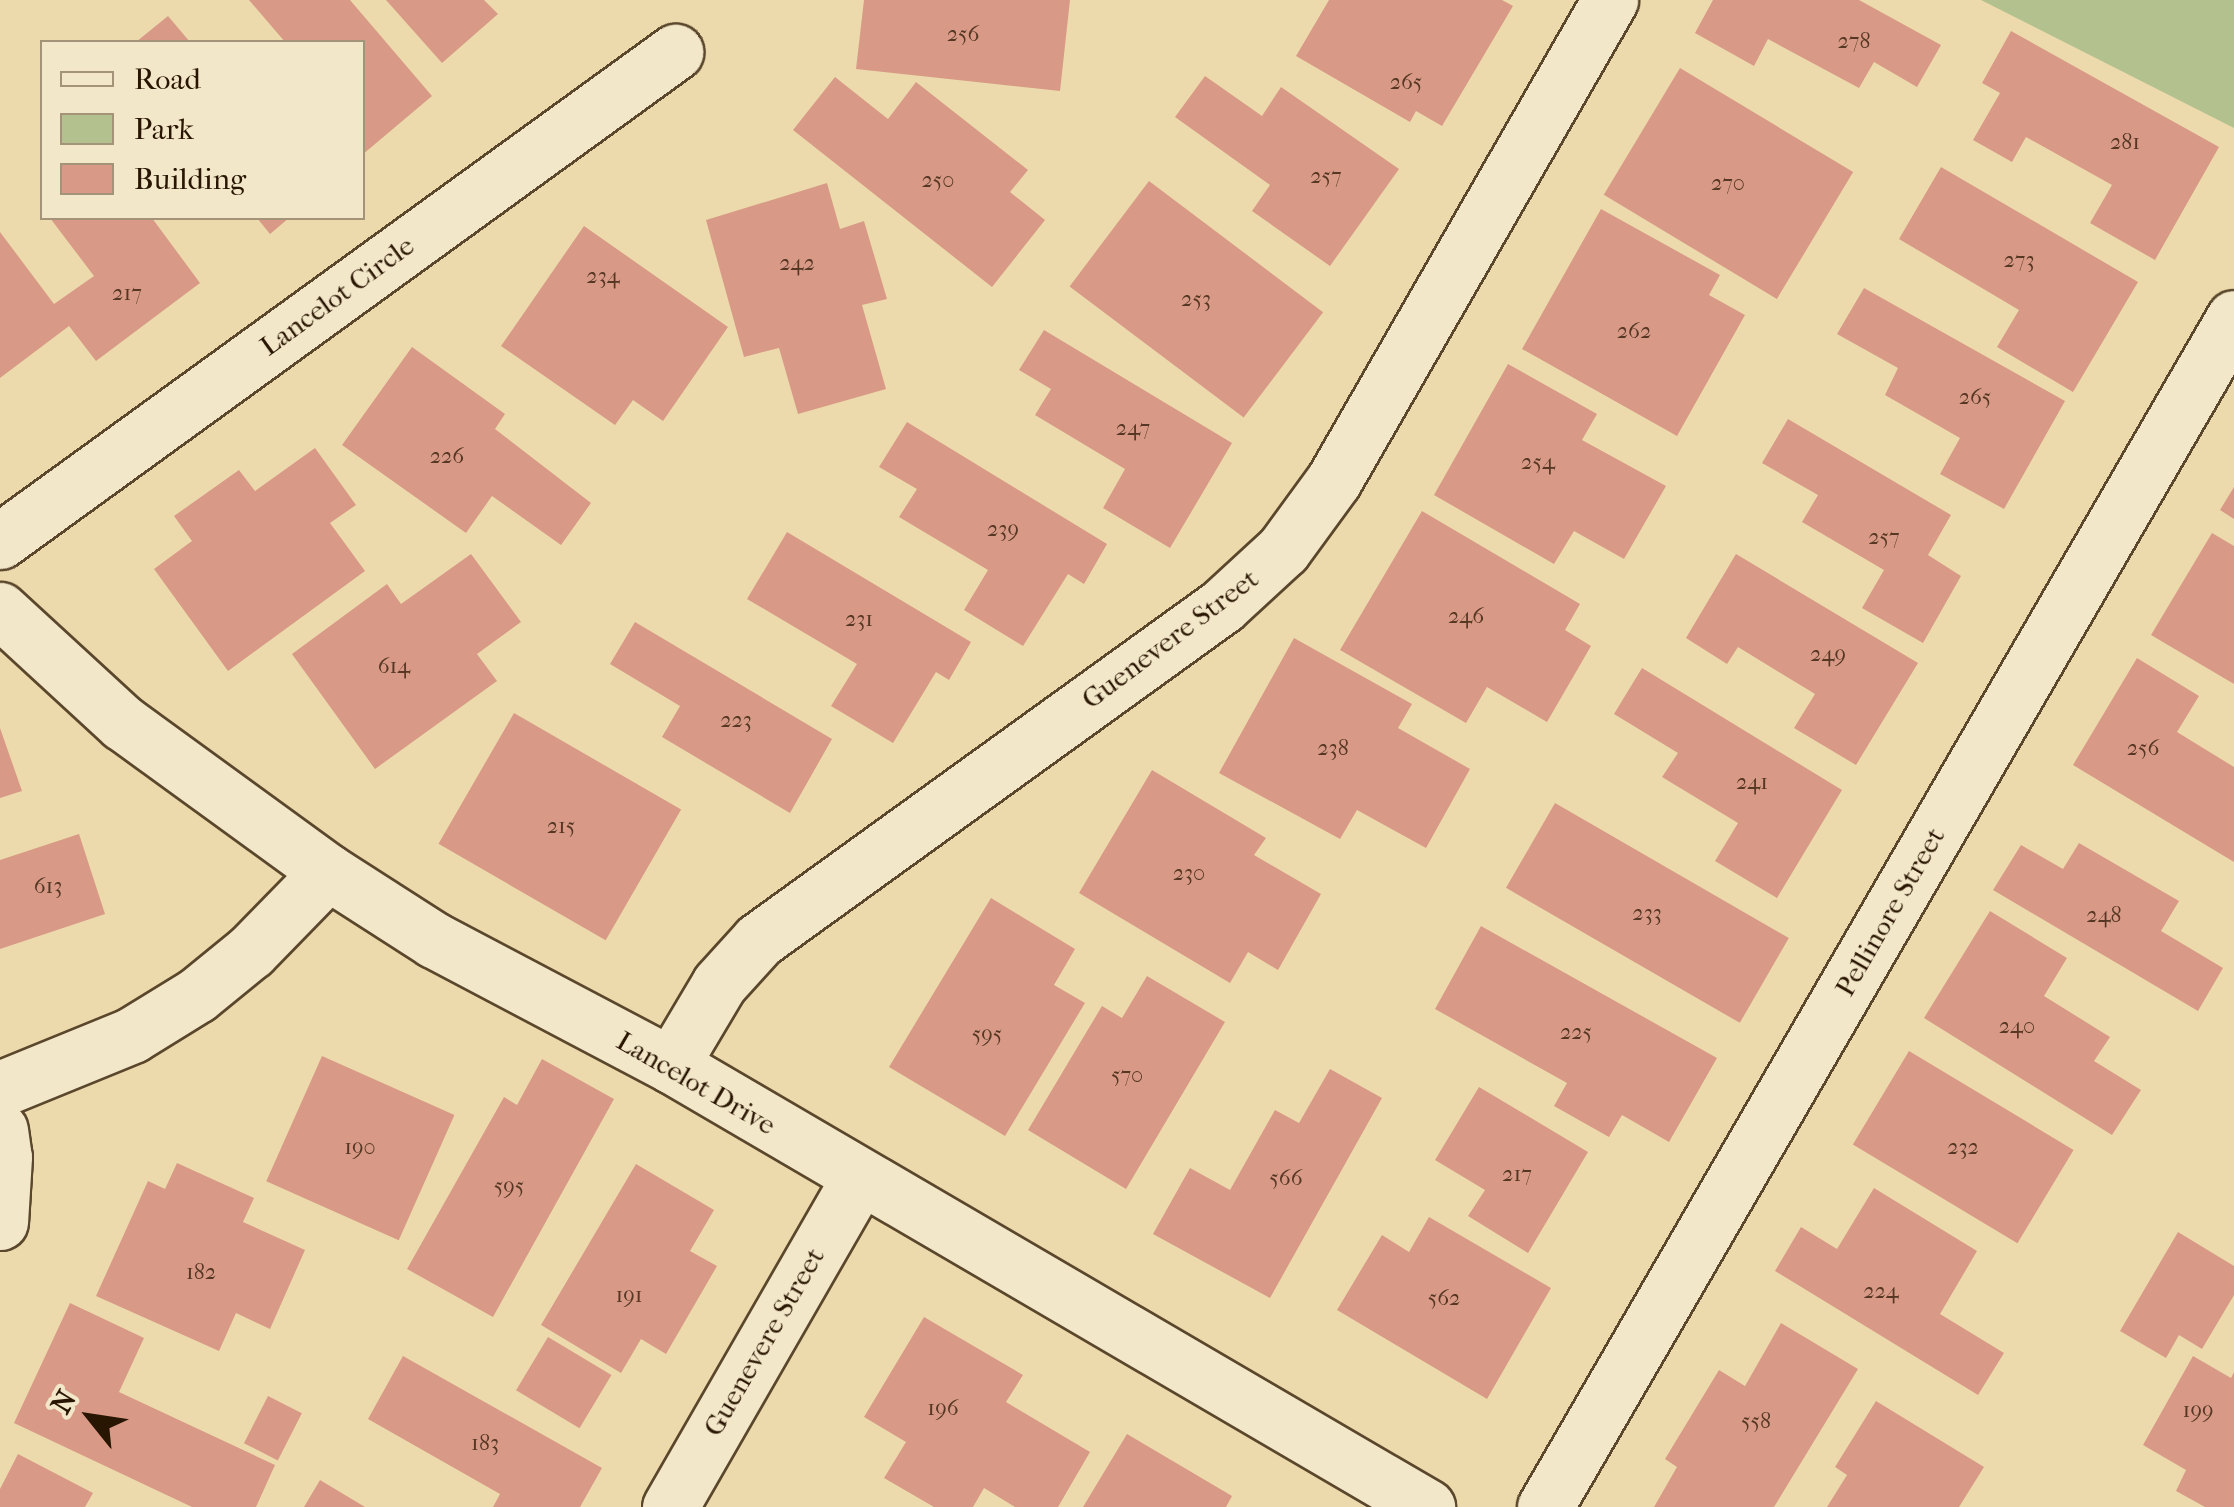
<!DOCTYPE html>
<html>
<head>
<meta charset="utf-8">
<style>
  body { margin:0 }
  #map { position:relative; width:2234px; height:1507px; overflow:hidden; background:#eddaac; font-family:"IM FELL French Canon",serif }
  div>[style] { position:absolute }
  .green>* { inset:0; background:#b2c18e }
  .building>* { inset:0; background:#d89a86; transform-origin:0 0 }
  .roads { filter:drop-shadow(2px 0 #5a472c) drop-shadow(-2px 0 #5a472c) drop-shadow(0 2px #5a472c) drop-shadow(0 -2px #5a472c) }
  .minor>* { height:55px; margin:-27.5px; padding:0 27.5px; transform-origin:27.5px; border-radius:27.5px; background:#f3e7c9 }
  span { translate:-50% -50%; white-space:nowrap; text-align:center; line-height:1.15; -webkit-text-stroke:9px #f3e7c9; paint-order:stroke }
  .number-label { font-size:22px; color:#553723 }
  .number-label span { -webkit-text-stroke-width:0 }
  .street-label { font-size:28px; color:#291602 }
  .legend { position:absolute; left:40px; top:40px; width:325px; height:180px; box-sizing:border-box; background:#f3e7c9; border:2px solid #a29379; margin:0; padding:12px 18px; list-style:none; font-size:30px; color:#291602 }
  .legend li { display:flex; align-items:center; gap:20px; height:50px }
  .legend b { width:50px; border:2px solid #a29379 }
  .north { position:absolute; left:40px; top:1367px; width:100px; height:100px; -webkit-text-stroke:8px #f3e7c9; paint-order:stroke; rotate:300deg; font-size:28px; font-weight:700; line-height:40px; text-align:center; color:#291602 }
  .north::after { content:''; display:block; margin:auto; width:35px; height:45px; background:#291602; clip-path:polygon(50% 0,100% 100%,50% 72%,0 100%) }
</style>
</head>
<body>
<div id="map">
  <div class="green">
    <i style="clip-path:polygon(1981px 0,2234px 0,2234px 128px)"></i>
  </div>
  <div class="building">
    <i style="clip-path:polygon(249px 0,350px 0,432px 96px,362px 155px,362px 42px,285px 42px)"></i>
    <i style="clip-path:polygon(386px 0,484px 0,498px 14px,442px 63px)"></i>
    <i style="clip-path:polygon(864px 0,1070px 0,1060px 91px,856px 69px)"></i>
    <i style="clip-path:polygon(1329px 0,1502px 0,1513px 6px,1442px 126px,1416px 111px,1410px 122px,1296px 56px)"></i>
    <i style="clip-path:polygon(1713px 0,1859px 0,1941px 45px,1917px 87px,1874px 62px,1859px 88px,1768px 39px,1754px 66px,1695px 33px)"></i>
    <i style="clip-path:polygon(168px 16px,190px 42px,136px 42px)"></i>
    <i style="clip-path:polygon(2011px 31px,2219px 147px,2155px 260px,2090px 223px,2112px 185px,2026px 137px,2012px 162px,1973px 140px,2000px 93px,1982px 83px)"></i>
    <i style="left:1680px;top:68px;width:202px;height:148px;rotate:31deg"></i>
    <i style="clip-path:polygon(1205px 76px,1262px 116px,1281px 87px,1399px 169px,1330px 266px,1252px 211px,1270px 185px,1175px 117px)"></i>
    <i style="clip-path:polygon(835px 77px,888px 119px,916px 82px,1028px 170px,1010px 192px,1045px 220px,992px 287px,793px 130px)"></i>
    <i style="clip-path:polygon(1941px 167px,2138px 282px,2073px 392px,1997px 347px,2019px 310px,1899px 239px)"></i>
    <i style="left:1149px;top:181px;width:218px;height:132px;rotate:37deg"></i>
    <i style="clip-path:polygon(827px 183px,840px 229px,864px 221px,887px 299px,862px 305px,886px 389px,798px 414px,779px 348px,744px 357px,706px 220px)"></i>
    <i style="clip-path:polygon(1601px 209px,1720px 275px,1709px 295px,1745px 315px,1677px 436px,1522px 349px)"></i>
    <i style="clip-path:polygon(50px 218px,152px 218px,200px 283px,96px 361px,69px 326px,0 378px,0 232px,54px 304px,94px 276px)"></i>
    <i style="clip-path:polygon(257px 218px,289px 218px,270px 234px)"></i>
    <i style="clip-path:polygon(584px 226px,728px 327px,663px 421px,633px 400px,615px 425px,501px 346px)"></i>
    <i style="clip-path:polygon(1864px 288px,2065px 401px,2004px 509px,1940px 474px,1960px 438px,1885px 395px,1898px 368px,1837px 334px)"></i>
    <i style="clip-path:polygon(1044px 330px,1232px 443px,1170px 548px,1103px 508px,1125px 469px,1035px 415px,1051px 389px,1019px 370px)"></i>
    <i style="clip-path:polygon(412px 347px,505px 414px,495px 429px,591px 503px,561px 545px,492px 496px,466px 533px,342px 445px)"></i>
    <i style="clip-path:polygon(1508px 364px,1597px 414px,1582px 440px,1666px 486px,1624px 559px,1574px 531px,1554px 564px,1434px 495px)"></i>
    <i style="clip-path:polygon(1788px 419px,1951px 515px,1928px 555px,1961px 576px,1923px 643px,1862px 608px,1884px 570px,1802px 522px,1818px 495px,1762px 463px)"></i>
    <i style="clip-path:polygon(907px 422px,1107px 544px,1084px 584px,1068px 574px,1023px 646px,964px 610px,988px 570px,899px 517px,917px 489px,879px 467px)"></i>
    <i style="clip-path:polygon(315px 448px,356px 505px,330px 523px,365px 571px,228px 671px,154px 569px,192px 541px,174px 516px,239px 470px,255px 491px)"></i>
    <i style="clip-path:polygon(2234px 487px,2234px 519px,2220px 510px)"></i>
    <i style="clip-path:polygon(1422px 511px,1580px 604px,1565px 630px,1591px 646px,1547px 722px,1487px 687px,1466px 723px,1340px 650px)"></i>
    <i style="clip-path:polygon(787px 532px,971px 642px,949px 680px,936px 672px,893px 743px,831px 706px,857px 664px,747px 599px)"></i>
    <i style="clip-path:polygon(2212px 533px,2234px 546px,2234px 684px,2151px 635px)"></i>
    <i style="clip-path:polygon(471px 554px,521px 622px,477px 654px,497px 681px,375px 769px,292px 654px,387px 584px,401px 604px)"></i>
    <i style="clip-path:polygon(1736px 554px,1918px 663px,1856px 765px,1794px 728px,1815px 694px,1738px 647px,1727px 664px,1686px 638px)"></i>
    <i style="clip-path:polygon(635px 622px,832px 739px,790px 813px,662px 737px,680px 706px,610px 664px)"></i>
    <i style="clip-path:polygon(1294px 638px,1412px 704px,1398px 728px,1470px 769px,1426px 848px,1357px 810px,1340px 839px,1219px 773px)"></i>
    <i style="clip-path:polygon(2137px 658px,2199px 696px,2177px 732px,2234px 767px,2234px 862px,2073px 765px)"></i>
    <i style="clip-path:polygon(1642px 668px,1842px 790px,1777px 898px,1715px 861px,1738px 823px,1662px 777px,1678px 753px,1614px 714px)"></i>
    <i style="left:514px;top:713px;width:193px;height:151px;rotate:30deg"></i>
    <i style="clip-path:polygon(0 728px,22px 791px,0 798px)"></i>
    <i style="clip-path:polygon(1152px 770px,1266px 838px,1254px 855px,1321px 894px,1278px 970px,1248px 952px,1230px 983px,1079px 893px)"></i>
    <i style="left:1555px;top:803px;width:270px;height:98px;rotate:30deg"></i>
    <i style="clip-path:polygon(79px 834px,105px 914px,0 949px,0 860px)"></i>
    <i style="clip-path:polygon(2079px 843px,2179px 901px,2161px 931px,2223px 968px,2198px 1011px,1993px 890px,2021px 845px,2063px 869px)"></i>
    <i style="clip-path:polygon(991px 898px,1075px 949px,1054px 985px,1085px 1003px,1005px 1136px,889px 1067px)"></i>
    <i style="clip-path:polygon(1990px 911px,2067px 958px,2044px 996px,2110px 1037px,2094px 1061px,2141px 1090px,2112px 1135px,1924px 1018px)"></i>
    <i style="clip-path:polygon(1481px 926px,1717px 1058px,1669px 1142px,1622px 1115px,1609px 1137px,1554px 1106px,1567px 1083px,1435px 1009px)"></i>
    <i style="clip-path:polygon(1147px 976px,1225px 1022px,1126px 1189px,1028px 1130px,1102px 1006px,1122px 1018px)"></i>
    <i style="left:1909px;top:1051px;width:192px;height:109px;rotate:31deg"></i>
    <i style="left:322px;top:1056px;width:145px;height:137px;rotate:24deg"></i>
    <i style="clip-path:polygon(542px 1059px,614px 1099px,493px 1317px,407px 1269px,504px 1097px,517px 1105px)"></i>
    <i style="clip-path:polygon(1330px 1069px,1382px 1098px,1270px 1298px,1153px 1234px,1190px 1168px,1230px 1190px,1275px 1110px,1299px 1123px)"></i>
    <i style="clip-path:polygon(1479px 1087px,1588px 1152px,1528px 1253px,1468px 1216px,1485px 1190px,1435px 1160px)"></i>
    <i style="clip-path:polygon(177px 1163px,254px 1198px,243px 1222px,305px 1250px,270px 1329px,236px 1313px,219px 1351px,96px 1296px,148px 1181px,165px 1189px)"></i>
    <i style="clip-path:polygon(636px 1164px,714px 1210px,690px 1251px,717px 1266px,666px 1354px,641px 1339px,621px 1373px,541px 1325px)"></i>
    <i style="clip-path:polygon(1874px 1188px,1977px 1251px,1940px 1314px,2004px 1353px,1978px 1395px,1775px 1271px,1801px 1227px,1837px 1249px)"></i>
    <i style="clip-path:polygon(1429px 1217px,1551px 1288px,1487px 1399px,1337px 1310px,1382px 1235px,1409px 1252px)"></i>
    <i style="clip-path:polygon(2178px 1232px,2234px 1266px,2234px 1295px,2202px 1349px,2179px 1335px,2166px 1358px,2120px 1331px)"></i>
    <i style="clip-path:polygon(70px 1303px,144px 1338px,119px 1392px,275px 1465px,256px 1507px,192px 1507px,14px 1423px)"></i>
    <i style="clip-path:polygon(924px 1317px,1023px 1375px,1006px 1402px,1090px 1452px,1058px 1507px,1015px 1507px,984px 1488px,973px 1507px,934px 1507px,884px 1478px,906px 1442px,864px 1417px)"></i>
    <i style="clip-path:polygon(1781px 1323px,1858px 1369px,1774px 1507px,1654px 1507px,1677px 1467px,1665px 1459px,1719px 1370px,1745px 1386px)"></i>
    <i style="left:548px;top:1337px;width:74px;height:62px;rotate:31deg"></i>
    <i style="clip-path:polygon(403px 1356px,602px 1468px,580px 1507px,493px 1507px,500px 1494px,368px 1419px)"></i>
    <i style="clip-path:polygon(2193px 1356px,2231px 1378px,2234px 1372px,2234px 1507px,2205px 1507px,2176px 1491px,2186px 1470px,2143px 1445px)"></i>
    <i style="left:268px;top:1396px;width:38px;height:53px;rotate:27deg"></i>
    <i style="clip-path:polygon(1876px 1401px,1984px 1467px,1959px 1507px,1827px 1507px,1847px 1475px,1835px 1467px)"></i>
    <i style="clip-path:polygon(1127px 1434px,1232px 1496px,1226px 1507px,1083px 1507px)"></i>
    <i style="clip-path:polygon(18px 1454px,93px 1493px,85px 1507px,0 1507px,0 1489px)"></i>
    <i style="clip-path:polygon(320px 1480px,365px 1507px,304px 1507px)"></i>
  </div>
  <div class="roads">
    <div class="minor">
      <i style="left:0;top:541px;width:834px;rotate:-35.92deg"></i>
      <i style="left:0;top:610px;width:167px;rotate:42.6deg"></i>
      <i style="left:123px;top:723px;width:253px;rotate:36deg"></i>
      <i style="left:328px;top:872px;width:126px;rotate:32.7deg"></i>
      <i style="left:434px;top:940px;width:268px;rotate:27.8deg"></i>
      <i style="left:671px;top:1065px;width:876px;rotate:30.31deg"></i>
      <i style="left:671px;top:1065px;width:94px;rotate:-59.3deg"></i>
      <i style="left:719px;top:984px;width:59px;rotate:-47.7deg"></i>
      <i style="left:759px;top:940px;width:571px;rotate:-35.81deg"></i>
      <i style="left:1222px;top:606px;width:83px;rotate:-42.6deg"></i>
      <i style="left:1283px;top:550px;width:87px;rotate:-53.9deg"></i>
      <i style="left:1334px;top:480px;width:554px;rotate:-60.1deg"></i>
      <i style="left:0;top:1089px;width:143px;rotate:-22.2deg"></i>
      <i style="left:132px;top:1035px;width:76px;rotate:-31.6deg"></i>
      <i style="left:197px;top:995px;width:70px;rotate:-39.2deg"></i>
      <i style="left:251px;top:951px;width:110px;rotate:-45.7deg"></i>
      <i style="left:0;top:1130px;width:27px;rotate:82deg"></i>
      <i style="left:4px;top:1157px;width:65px;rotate:93.5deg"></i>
      <i style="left:670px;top:1507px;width:379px;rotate:-60.1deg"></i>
      <i style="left:1545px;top:1507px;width:1374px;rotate:-59.91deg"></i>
    </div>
  </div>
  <div class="number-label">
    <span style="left:963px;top:35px">256</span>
    <span style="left:1854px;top:42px">278</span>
    <span style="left:1406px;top:83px">265</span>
    <span style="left:2125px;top:143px">281</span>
    <span style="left:1326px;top:177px">257</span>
    <span style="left:938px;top:181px">250</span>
    <span style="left:1728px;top:184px">270</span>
    <span style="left:2019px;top:261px">273</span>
    <span style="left:797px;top:264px">242</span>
    <span style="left:603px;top:277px">234</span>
    <span style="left:127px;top:294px">217</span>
    <span style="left:1196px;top:300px">253</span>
    <span style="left:1634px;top:332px">262</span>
    <span style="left:1975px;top:398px">265</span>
    <span style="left:1133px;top:429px">247</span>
    <span style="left:447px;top:457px">226</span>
    <span style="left:1538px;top:463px">254</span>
    <span style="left:1003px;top:530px">239</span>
    <span style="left:1884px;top:538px">257</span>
    <span style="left:1466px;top:617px">246</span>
    <span style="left:859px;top:620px">231</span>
    <span style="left:1828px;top:655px">249</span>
    <span style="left:394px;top:667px">614</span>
    <span style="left:736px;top:721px">223</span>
    <span style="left:1333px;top:749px">238</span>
    <span style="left:2143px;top:749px">256</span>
    <span style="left:1752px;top:783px">241</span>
    <span style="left:561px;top:827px">215</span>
    <span style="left:1189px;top:874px">230</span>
    <span style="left:48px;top:887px">613</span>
    <span style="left:1647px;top:914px">233</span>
    <span style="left:2104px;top:916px">248</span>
    <span style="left:2017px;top:1027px">240</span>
    <span style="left:1576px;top:1033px">225</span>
    <span style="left:987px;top:1035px">595</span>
    <span style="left:1127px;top:1076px">570</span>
    <span style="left:360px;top:1148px">190</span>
    <span style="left:1963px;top:1148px">232</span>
    <span style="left:1517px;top:1175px">217</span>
    <span style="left:1286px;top:1179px">566</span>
    <span style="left:509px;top:1187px">595</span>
    <span style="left:201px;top:1273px">182</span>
    <span style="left:1881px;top:1292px">224</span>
    <span style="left:629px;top:1296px">191</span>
    <span style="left:1444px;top:1299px">562</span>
    <span style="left:943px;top:1409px">196</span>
    <span style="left:2198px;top:1411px">199</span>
    <span style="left:1756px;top:1422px">558</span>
    <span style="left:485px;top:1444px">183</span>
  </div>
  <div class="street-label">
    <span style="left:337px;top:296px;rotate:-36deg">Lancelot Circle</span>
    <span style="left:1170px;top:639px;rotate:-37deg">Guenevere Street</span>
    <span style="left:1890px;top:912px;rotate:-60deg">Pellinore Street</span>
    <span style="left:696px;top:1083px;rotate:30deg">Lancelot Drive</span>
    <span style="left:764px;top:1342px;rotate:-60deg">Guenevere Street</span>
  </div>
  <ul class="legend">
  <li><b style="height:12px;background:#f3e7c9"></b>Road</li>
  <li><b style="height:28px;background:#b2c18e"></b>Park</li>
  <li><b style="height:28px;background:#d89a86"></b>Building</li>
  </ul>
  <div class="north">N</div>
</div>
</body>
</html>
